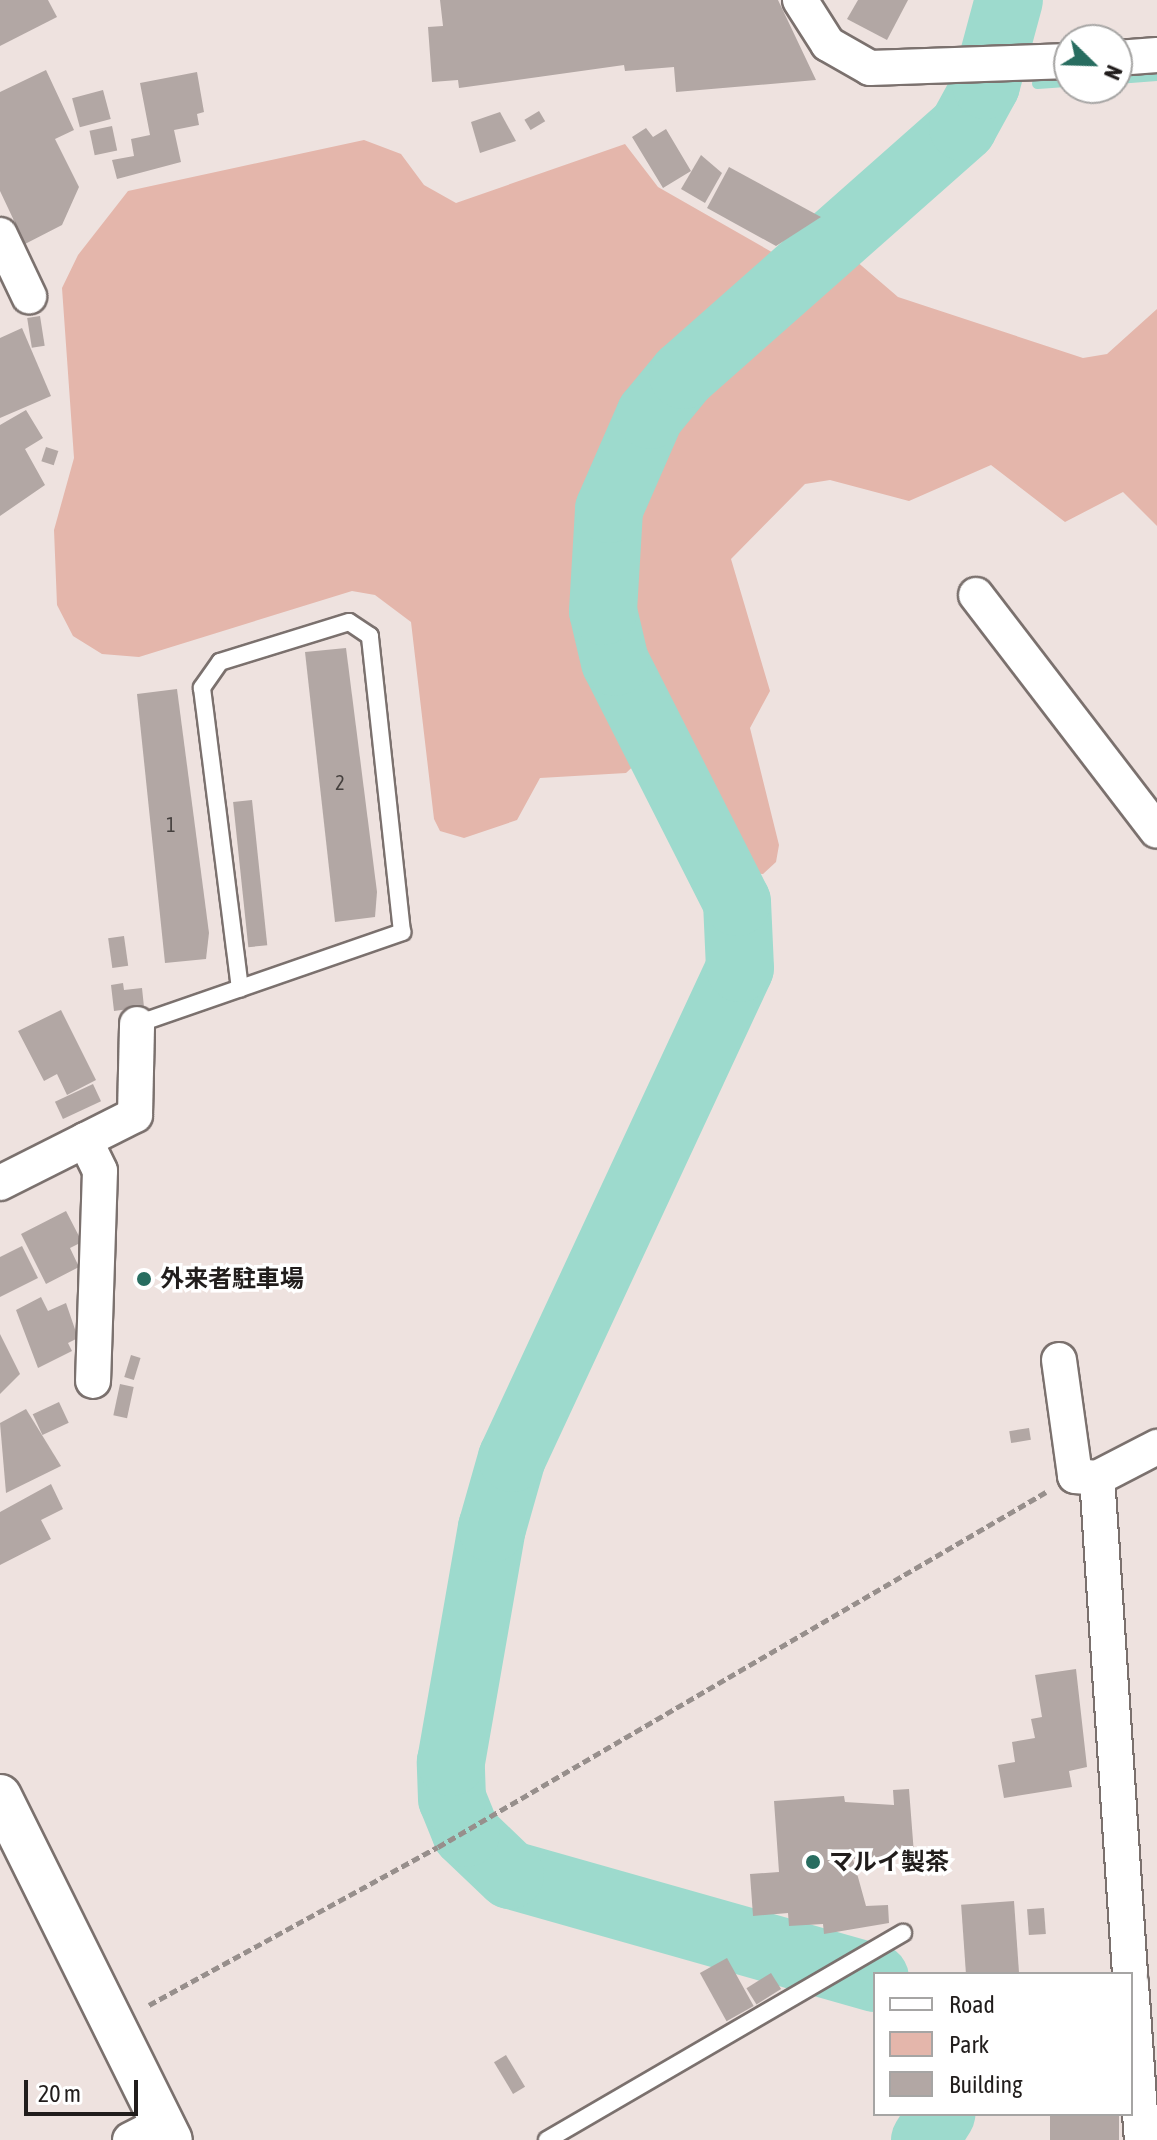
<!DOCTYPE html>
<html>
<head>
<meta charset="utf-8">
<style>
  body { margin:0 }
  #map { position:relative; width:1157px; height:2140px; overflow:hidden; background:#eee2df; font-family:"Asap Condensed","Noto Sans JP",sans-serif }
  div>[style] { position:absolute }
  .green>* { inset:0; background:#e4b6ab }
  .stream>* { height:11px; margin:-5.5px; padding:0 5.5px; transform-origin:5.5px; border-radius:5.5px; background:#9ddacd }
  .river>* { height:68px; margin:-34px; padding:0 34px; transform-origin:34px; border-radius:34px; background:#9ddacd }
  .building>* { inset:0; background:#b2a7a4; transform-origin:0 0 }
  .path>* { height:5px; margin-top:-2.5px; transform-origin:0; background:repeating-linear-gradient(90deg,#978f8c 0 8px,transparent 0 12px) }
  .roads { filter:drop-shadow(2px 0 #7b716e) drop-shadow(-2px 0 #7b716e) drop-shadow(0 2px #7b716e) drop-shadow(0 -2px #7b716e) }
  .service>* { height:16px; margin:-8px; padding:0 8px; transform-origin:8px; border-radius:8px; background:#fff }
  .minor>* { height:34px; margin:-17px; padding:0 17px; transform-origin:17px; border-radius:17px; background:#fff }
  .tertiary>* { height:42px; margin:-21px; padding:0 21px; transform-origin:21px; border-radius:21px; background:#fff }
  .dots>* { width:22px; height:22px; translate:-50% -50%; box-sizing:border-box; border:4px solid #fff; border-radius:50% }
  span { translate:-50% -50%; white-space:nowrap; text-align:center; line-height:1.15; -webkit-text-stroke:7px #fff; paint-order:stroke }
  .number-label { font-size:20px; color:#45403e }
  .number-label span { -webkit-text-stroke-width:0 }
  .poi-label { font-size:24px; color:#211d1c; font-weight:700 }
  .left { translate:0 -50%; text-align:left }
  .legend { position:absolute; left:873px; top:1972px; width:260px; height:144px; box-sizing:border-box; background:#fff; border:2px solid #a6a5a4; margin:0; padding:10px 14px; list-style:none; font-size:24px; color:#211d1c }
  .legend li { display:flex; align-items:center; gap:16px; height:40px }
  .legend b { width:40px; border:2px solid #a6a5a4 }
  .north { position:absolute; left:1053px; top:24px; width:80px; height:80px; box-sizing:border-box; background:#fff; border:2px solid #a6a5a4; border-radius:50%; rotate:113deg; font-size:22px; font-weight:700; line-height:32px; text-align:center; color:#211d1c }
  .north::after { content:''; display:block; margin:auto; width:28px; height:36px; background:#286d60; clip-path:polygon(50% 0,100% 100%,50% 72%,0 100%) }
  .scale { position:absolute; left:24px; top:2080px; width:114px; height:36px; box-sizing:border-box; border:4px solid #211d1c; border-top:0; padding-left:10px; font-size:24px; line-height:28px; white-space:nowrap; color:#211d1c; -webkit-text-stroke:6px #fff; paint-order:stroke }
</style>
</head>
<body>
<div id="map">
  <div class="green">
    <i style="clip-path:polygon(364px 140px,401px 154px,424px 185px,456px 203px,625px 144px,658px 187px,784px 259px,781px 271px,673px 365px,638px 407px,595px 506px,589px 613px,601px 666px,642px 758px,626px 773px,540px 778px,517px 820px,464px 838px,440px 831px,434px 819px,411px 622px,375px 595px,352px 591px,139px 657px,102px 654px,73px 636px,57px 605px,54px 530px,74px 458px,62px 288px,78px 255px,128px 191px)"></i>
    <i style="clip-path:polygon(848px 254px,898px 297px,1083px 358px,1107px 354px,1157px 309px,1157px 526px,1123px 492px,1065px 522px,991px 465px,909px 501px,830px 480px,805px 484px,731px 559px,770px 691px,750px 728px,779px 845px,776px 862px,763px 874px,748px 873px,735px 862px,628px 657px,617px 609px,622px 512px,638px 466px,693px 385px)"></i>
  </div>
  <div class="stream">
    <i style="left:1117px;top:78px;width:40px;rotate:-4.3deg"></i>
    <i style="left:1037px;top:83px;width:32px;rotate:-4deg"></i>
    <i style="left:985px;top:86px;width:15px;rotate:-4deg"></i>
  </div>
  <div class="river">
    <i style="left:875px;top:1978px;width:379px;rotate:-164.2deg"></i>
    <i style="left:510px;top:1875px;width:61px;rotate:-136.3deg"></i>
    <i style="left:466px;top:1833px;width:37px;rotate:-112deg"></i>
    <i style="left:452px;top:1799px;width:37px;rotate:-92deg"></i>
    <i style="left:451px;top:1762px;width:238px;rotate:-80.1deg"></i>
    <i style="left:492px;top:1528px;width:73px;rotate:-74.1deg"></i>
    <i style="left:512px;top:1458px;width:540px;rotate:-65.05deg"></i>
    <i style="left:740px;top:968px;width:66px;rotate:-92.6deg"></i>
    <i style="left:737px;top:902px;width:269px;rotate:-116.9deg"></i>
    <i style="left:615px;top:662px;width:52px;rotate:-103.2deg"></i>
    <i style="left:603px;top:611px;width:102px;rotate:-86.6deg"></i>
    <i style="left:609px;top:509px;width:103px;rotate:-66.4deg"></i>
    <i style="left:650px;top:415px;width:52px;rotate:-50.5deg"></i>
    <i style="left:683px;top:375px;width:374px;rotate:-41.5deg"></i>
    <i style="left:963px;top:127px;width:48px;rotate:-61.3deg"></i>
    <i style="left:986px;top:85px;width:88px;rotate:-74.9deg"></i>
    <i style="left:925px;top:2140px;width:31px;rotate:-58deg"></i>
  </div>
  <div class="building">
    <i style="clip-path:polygon(0 0,48px 0,57px 17px,0 46px)"></i>
    <i style="clip-path:polygon(440px 0,778px 0,816px 80px,676px 92px,674px 67px,625px 71px,624px 65px,459px 88px,458px 80px,432px 82px,428px 27px,443px 26px)"></i>
    <i style="clip-path:polygon(858px 0,908px 0,887px 40px,847px 19px)"></i>
    <i style="clip-path:polygon(46px 70px,74px 130px,55px 139px,79px 187px,62px 225px,25px 244px,0 191px,0 92px)"></i>
    <i style="clip-path:polygon(197px 72px,204px 112px,197px 114px,199px 125px,174px 130px,181px 162px,117px 179px,112px 160px,134px 156px,131px 139px,150px 135px,140px 83px)"></i>
    <i style="left:103px;top:90px;width:30px;height:32px;rotate:75deg"></i>
    <i style="left:539px;top:111px;width:12px;height:17px;rotate:59deg"></i>
    <i style="clip-path:polygon(500px 112px,516px 141px,480px 153px,471px 122px)"></i>
    <i style="left:112px;top:126px;width:25px;height:23px;rotate:78deg"></i>
    <i style="clip-path:polygon(646px 128px,653px 137px,666px 129px,691px 171px,663px 188px,632px 137px)"></i>
    <i style="clip-path:polygon(701px 155px,722px 173px,705px 203px,681px 189px)"></i>
    <i style="clip-path:polygon(729px 167px,821px 217px,776px 246px,707px 208px)"></i>
    <i style="left:40px;top:316px;width:30px;height:13px;rotate:81deg"></i>
    <i style="clip-path:polygon(22px 328px,51px 396px,0 418px,0 338px)"></i>
    <i style="clip-path:polygon(26px 410px,43px 438px,25px 449px,45px 485px,0 516px,0 425px)"></i>
    <i style="left:46px;top:447px;width:13px;height:15px;rotate:18deg"></i>
    <i style="clip-path:polygon(346px 648px,377px 892px,375px 917px,335px 922px,305px 652px)"></i>
    <i style="clip-path:polygon(177px 689px,209px 933px,206px 959px,165px 963px,137px 694px)"></i>
    <i style="left:252px;top:800px;width:146px;height:19px;rotate:84deg"></i>
    <i style="left:124px;top:936px;width:30px;height:16px;rotate:82deg"></i>
    <i style="clip-path:polygon(123px 983px,124px 990px,142px 988px,144px 1007px,114px 1011px,111px 985px)"></i>
    <i style="clip-path:polygon(61px 1010px,96px 1080px,67px 1095px,57px 1074px,44px 1081px,18px 1031px)"></i>
    <i style="left:93px;top:1084px;width:19px;height:42px;rotate:65deg"></i>
    <i style="clip-path:polygon(66px 1211px,82px 1242px,70px 1248px,79px 1267px,46px 1284px,21px 1234px)"></i>
    <i style="clip-path:polygon(22px 1246px,38px 1278px,0 1297px,0 1257px)"></i>
    <i style="clip-path:polygon(41px 1297px,48px 1311px,66px 1303px,78px 1338px,68px 1343px,72px 1351px,38px 1368px,16px 1310px)"></i>
    <i style="clip-path:polygon(0 1334px,20px 1374px,0 1394px)"></i>
    <i style="left:131px;top:1355px;width:10px;height:23px;rotate:17deg"></i>
    <i style="left:120px;top:1384px;width:14px;height:32px;rotate:12deg"></i>
    <i style="left:59px;top:1402px;width:23px;height:29px;rotate:65deg"></i>
    <i style="clip-path:polygon(26px 1409px,61px 1466px,6px 1493px,0 1423px)"></i>
    <i style="left:1029px;top:1428px;width:12px;height:20px;rotate:81deg"></i>
    <i style="clip-path:polygon(51px 1484px,63px 1509px,41px 1520px,51px 1539px,0 1565px,0 1512px)"></i>
    <i style="clip-path:polygon(1076px 1669px,1087px 1767px,1069px 1771px,1072px 1787px,1004px 1798px,998px 1765px,1015px 1762px,1012px 1742px,1035px 1738px,1031px 1719px,1042px 1717px,1035px 1675px)"></i>
    <i style="clip-path:polygon(909px 1789px,914px 1854px,853px 1859px,866px 1906px,888px 1905px,889px 1923px,824px 1934px,823px 1924px,789px 1926px,788px 1913px,753px 1916px,750px 1874px,779px 1872px,774px 1801px,844px 1796px,845px 1802px,894px 1805px,893px 1790px)"></i>
    <i style="left:1014px;top:1901px;width:73px;height:53px;rotate:86deg"></i>
    <i style="left:1044px;top:1908px;width:26px;height:17px;rotate:86deg"></i>
    <i style="left:727px;top:1958px;width:55px;height:31px;rotate:61deg"></i>
    <i style="left:771px;top:1973px;width:19px;height:29px;rotate:58deg"></i>
    <i style="left:506px;top:2055px;width:37px;height:14px;rotate:59deg"></i>
    <i style="left:1050px;top:2114px;width:69px;height:26px"></i>
  </div>
  <div class="path">
    <i style="left:149px;top:2005px;width:329px;rotate:-28.7deg"></i>
    <i style="left:438px;top:1847px;width:704px;rotate:-30.28deg"></i>
  </div>
  <div class="roads">
    <div class="service">
      <i style="left:137px;top:1024px;width:281px;rotate:-19.1deg"></i>
      <i style="left:402px;top:932px;width:298px;rotate:-96.2deg"></i>
      <i style="left:370px;top:636px;width:25px;rotate:-146deg"></i>
      <i style="left:349px;top:622px;width:135px;rotate:162.8deg"></i>
      <i style="left:220px;top:662px;width:32px;rotate:125deg"></i>
      <i style="left:202px;top:688px;width:303px;rotate:82.8deg"></i>
      <i style="left:547px;top:2140px;width:412px;rotate:-30.2deg"></i>
    </div>
    <div class="minor">
      <i style="left:800px;top:0;width:52px;rotate:57.5deg"></i>
      <i style="left:828px;top:44px;width:48px;rotate:29.7deg"></i>
      <i style="left:870px;top:68px;width:199px;rotate:-2deg"></i>
      <i style="left:1117px;top:58px;width:40px;rotate:-4.3deg"></i>
      <i style="left:0;top:235px;width:68px;rotate:64.6deg"></i>
      <i style="left:976px;top:595px;width:297px;rotate:52.5deg"></i>
      <i style="left:85px;top:1140px;width:34px;rotate:64deg"></i>
      <i style="left:100px;top:1171px;width:210px;rotate:91.9deg"></i>
      <i style="left:0;top:1183px;width:151px;rotate:-26.7deg"></i>
      <i style="left:135px;top:1115px;width:91px;rotate:-88.7deg"></i>
      <i style="left:1059px;top:1360px;width:117px;rotate:82.1deg"></i>
      <i style="left:1075px;top:1476px;width:22px;rotate:5deg"></i>
      <i style="left:1130px;top:1974px;width:497px;rotate:-93.8deg"></i>
      <i style="left:1097px;top:1478px;width:68px;rotate:-27.3deg"></i>
      <i style="left:1131px;top:1984px;width:156px;rotate:86deg"></i>
      <i style="left:130px;top:2140px;width:37px;rotate:-27deg"></i>
    </div>
    <div class="tertiary">
      <i style="left:0;top:1796px;width:384px;rotate:63.6deg"></i>
    </div>
  </div>
  <div class="dots">
    <i style="left:144px;top:1279px;background:#286d60"></i>
    <i style="left:813px;top:1862px;background:#286d60"></i>
  </div>
  <div class="number-label">
    <span style="left:340px;top:782px">2</span>
    <span style="left:171px;top:824px">1</span>
  </div>
  <div class="poi-label">
    <span class="left" style="left:160px;top:1279px">外来者駐車場</span>
    <span class="left" style="left:829px;top:1862px">マルイ製茶</span>
  </div>
  <ul class="legend">
  <li><b style="height:10px;background:#fff"></b>Road</li>
  <li><b style="height:22px;background:#e4b6ab"></b>Park</li>
  <li><b style="height:22px;background:#b2a7a4"></b>Building</li>
  </ul>
  <div class="north">N</div>
  <div class="scale">20 m</div>
</div>
</body>
</html>
